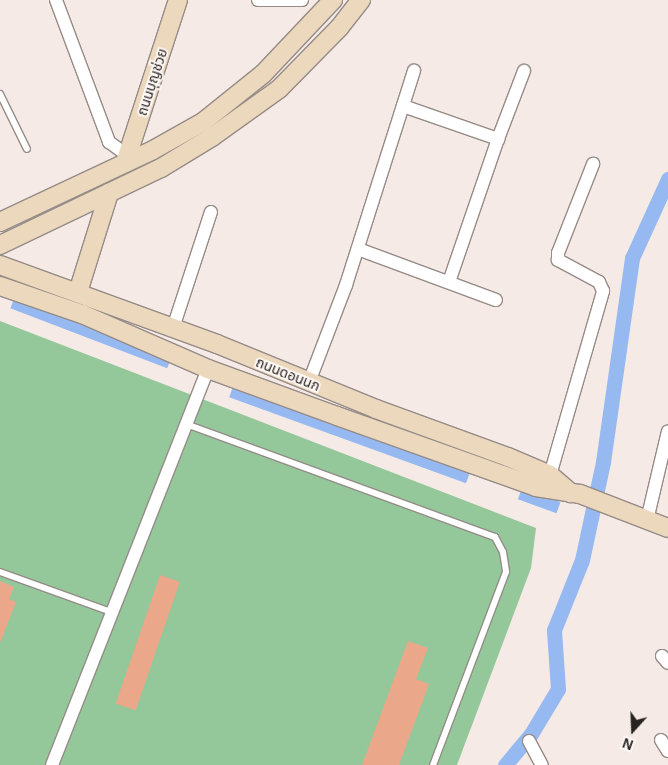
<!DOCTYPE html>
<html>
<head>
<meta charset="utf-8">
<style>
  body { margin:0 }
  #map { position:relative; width:668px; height:765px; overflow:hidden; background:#f5eae5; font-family:Arial,"Noto Sans Thai",sans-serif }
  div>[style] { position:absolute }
  .green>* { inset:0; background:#94c89b }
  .water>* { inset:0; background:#96b9f2; transform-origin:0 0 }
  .canal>* { height:15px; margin:-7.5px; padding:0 7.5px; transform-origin:7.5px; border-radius:7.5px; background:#96b9f2 }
  .building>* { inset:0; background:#eaa789; transform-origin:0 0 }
  .roads { filter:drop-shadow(1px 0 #958b87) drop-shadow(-1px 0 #958b87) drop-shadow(0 1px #958b87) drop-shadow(0 -1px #958b87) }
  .lane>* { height:6px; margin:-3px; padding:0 3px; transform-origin:3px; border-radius:3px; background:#fff }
  .street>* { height:12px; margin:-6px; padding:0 6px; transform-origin:6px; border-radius:6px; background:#fff }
  .secondary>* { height:18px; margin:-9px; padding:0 9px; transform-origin:9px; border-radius:9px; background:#ecd8bd }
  span { translate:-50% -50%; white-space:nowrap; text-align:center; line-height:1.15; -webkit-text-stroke:4px #fff8f5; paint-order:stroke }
  .street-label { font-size:14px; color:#272321 }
  .north { position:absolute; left:608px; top:705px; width:50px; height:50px; -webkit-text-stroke:4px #fff8f5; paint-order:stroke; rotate:200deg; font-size:14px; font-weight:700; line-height:20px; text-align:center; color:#272321 }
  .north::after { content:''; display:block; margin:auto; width:18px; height:22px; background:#272321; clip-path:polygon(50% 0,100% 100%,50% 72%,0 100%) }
</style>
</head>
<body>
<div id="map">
  <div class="green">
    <i style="clip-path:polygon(0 321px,536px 528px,531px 568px,457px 765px,0 765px)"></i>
  </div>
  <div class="water">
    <i style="left:15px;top:296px;width:168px;height:13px;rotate:21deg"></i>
    <i style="left:234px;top:384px;width:252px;height:14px;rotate:20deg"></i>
    <i style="left:522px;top:488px;width:41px;height:12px;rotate:20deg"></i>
  </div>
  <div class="canal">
    <i style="left:505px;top:765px;width:40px;rotate:-50deg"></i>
    <i style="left:531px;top:734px;width:52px;rotate:-59deg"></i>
    <i style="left:558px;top:689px;width:59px;rotate:-93.9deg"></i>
    <i style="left:554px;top:630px;width:75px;rotate:-68.2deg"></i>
    <i style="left:582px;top:560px;width:100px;rotate:-77.9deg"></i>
    <i style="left:603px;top:462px;width:206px;rotate:-81.9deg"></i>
    <i style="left:632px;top:258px;width:87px;rotate:-65.5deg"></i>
  </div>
  <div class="building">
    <i style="left:160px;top:575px;width:21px;height:136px;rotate:19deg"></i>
    <i style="clip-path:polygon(0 581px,14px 587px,9px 599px,16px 602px,0 643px)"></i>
    <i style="clip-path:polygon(408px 641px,428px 648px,416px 679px,429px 684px,399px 765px,362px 765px)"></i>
  </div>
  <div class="roads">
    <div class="lane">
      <i style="left:0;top:94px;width:61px;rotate:63.9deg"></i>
      <i style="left:186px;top:424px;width:329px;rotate:20.1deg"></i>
      <i style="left:495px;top:537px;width:17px;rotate:62deg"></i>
      <i style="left:503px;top:552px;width:20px;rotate:81deg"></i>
      <i style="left:506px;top:572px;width:206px;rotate:110.7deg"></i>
      <i style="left:0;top:572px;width:118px;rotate:19.8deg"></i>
    </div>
    <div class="street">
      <i style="left:56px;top:0;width:152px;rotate:69.5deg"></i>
      <i style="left:109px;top:142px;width:22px;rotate:36deg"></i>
      <i style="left:258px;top:0;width:44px"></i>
      <i style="left:403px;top:106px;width:101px;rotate:19.2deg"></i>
      <i style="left:358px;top:249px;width:147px;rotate:20.3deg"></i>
      <i style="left:449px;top:282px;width:151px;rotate:-71.1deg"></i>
      <i style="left:498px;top:139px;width:73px;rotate:-69.1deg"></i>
      <i style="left:173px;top:328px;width:122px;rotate:-71.9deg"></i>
      <i style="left:309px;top:382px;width:104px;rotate:-69.1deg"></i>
      <i style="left:346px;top:285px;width:225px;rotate:-72.4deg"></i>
      <i style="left:548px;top:482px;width:199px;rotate:-73.9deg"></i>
      <i style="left:603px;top:291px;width:10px;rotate:-114deg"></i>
      <i style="left:599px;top:282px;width:47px;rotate:-151.8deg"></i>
      <i style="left:558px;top:260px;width:7px;rotate:-90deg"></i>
      <i style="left:558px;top:253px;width:96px;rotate:-68.5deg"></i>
      <i style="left:647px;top:520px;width:91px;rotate:-76.7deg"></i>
      <i style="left:662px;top:656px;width:9px;rotate:49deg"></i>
      <i style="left:661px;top:740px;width:13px;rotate:58deg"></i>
      <i style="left:529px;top:741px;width:27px;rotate:62deg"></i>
      <i style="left:52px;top:765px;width:426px;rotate:-68.5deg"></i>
    </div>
    <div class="secondary">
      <i style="left:125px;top:163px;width:171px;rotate:-72deg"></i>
      <i style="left:0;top:222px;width:169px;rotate:-25.2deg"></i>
      <i style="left:153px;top:150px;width:57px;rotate:-29.2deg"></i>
      <i style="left:203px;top:122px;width:77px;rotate:-38.7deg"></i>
      <i style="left:263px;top:74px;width:102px;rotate:-46.6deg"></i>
      <i style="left:0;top:245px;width:178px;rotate:-25.6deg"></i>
      <i style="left:161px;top:168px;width:60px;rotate:-31.3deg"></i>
      <i style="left:212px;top:137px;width:82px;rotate:-35.6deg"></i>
      <i style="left:279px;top:89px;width:86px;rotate:-45.5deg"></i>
      <i style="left:339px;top:28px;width:36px;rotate:-52deg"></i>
      <i style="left:0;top:265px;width:231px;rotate:20deg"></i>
      <i style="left:217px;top:344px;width:172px;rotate:22.2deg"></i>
      <i style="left:376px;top:409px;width:140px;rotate:20deg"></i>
      <i style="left:508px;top:457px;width:46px;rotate:23.2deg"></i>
      <i style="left:550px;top:475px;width:28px;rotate:41deg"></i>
      <i style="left:0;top:286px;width:87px;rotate:18.9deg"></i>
      <i style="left:82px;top:314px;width:137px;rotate:23.6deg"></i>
      <i style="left:208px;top:369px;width:137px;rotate:20deg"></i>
      <i style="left:337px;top:416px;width:211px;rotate:19.6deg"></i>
      <i style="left:536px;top:487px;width:45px;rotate:9deg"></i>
      <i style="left:580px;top:494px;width:94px;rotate:21.1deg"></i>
      <i style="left:78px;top:292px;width:104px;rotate:-72.6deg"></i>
    </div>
  </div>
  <div class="street-label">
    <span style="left:152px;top:82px;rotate:-72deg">ถนนบุญช่วย</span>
    <span style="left:288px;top:374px;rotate:22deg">ถนนดอนนก</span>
  </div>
  <div class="north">N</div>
</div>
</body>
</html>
